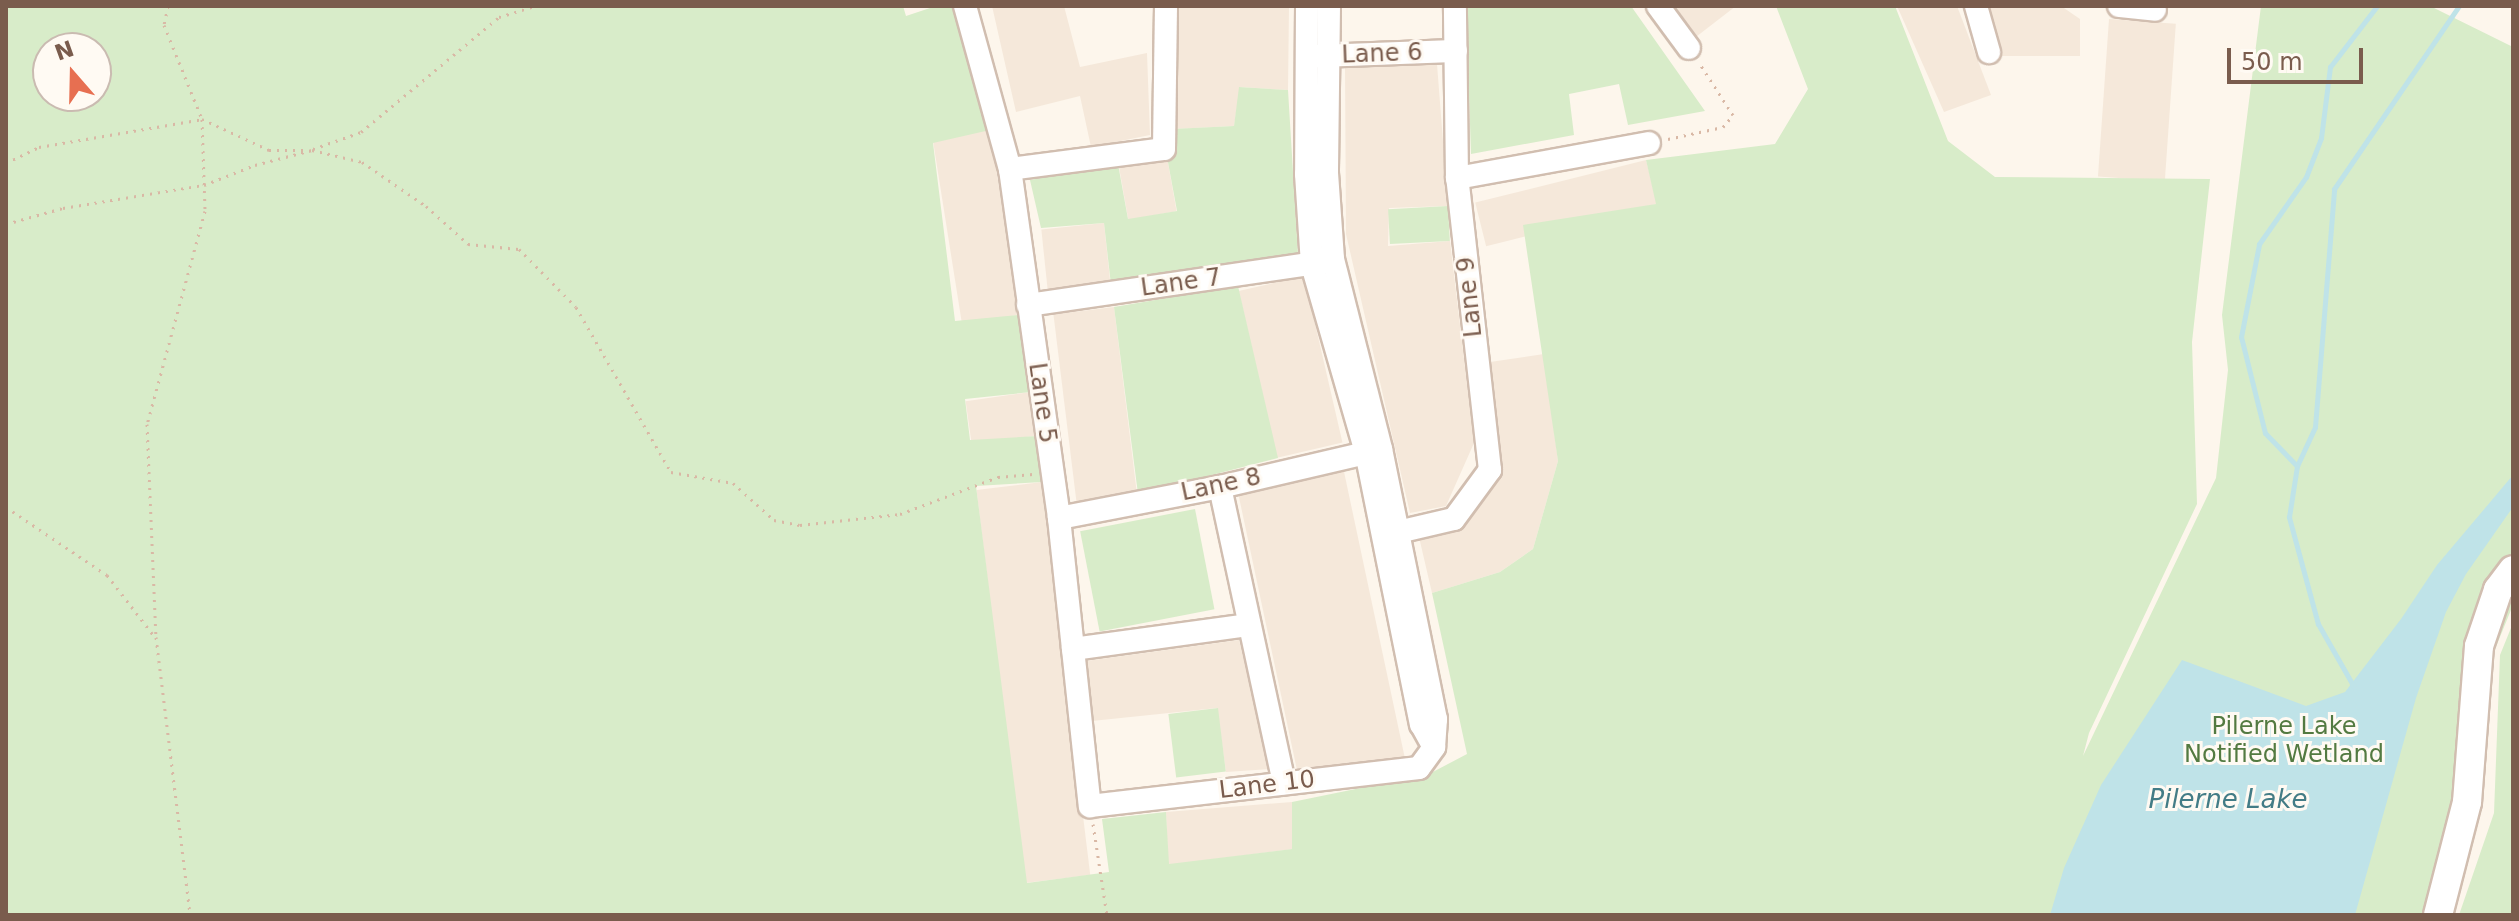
<!DOCTYPE html>
<html>
<head>
<meta charset="utf-8">
<style>
  body { margin:0 }
  #map { position:relative; width:2519px; height:921px; overflow:hidden; background:#fdf6ec; font-family:"DejaVu Sans",sans-serif }
  div>[style] { position:absolute }
  .residential>* { inset:0; background:#f5e8da; transform-origin:0 0 }
  .green>* { inset:0; background:#d8ecc9; transform-origin:0 0 }
  .water>* { inset:0; background:#bfe3e8 }
  .stream>* { height:5px; margin:-2.5px; padding:0 2.5px; transform-origin:2.5px; border-radius:2.5px; background:#bfe3e8 }
  .path>* { height:3px; margin-top:-1.5px; transform-origin:0; background:repeating-linear-gradient(90deg,#d9b8a5 0 2px,transparent 0 8px) }
  .roads { filter:drop-shadow(2px 0 #d1beb0) drop-shadow(-2px 0 #d1beb0) drop-shadow(0 2px #d1beb0) drop-shadow(0 -2px #d1beb0) }
  .minor>* { height:22px; margin:-11px; padding:0 11px; transform-origin:11px; border-radius:11px; background:#fff }
  .tertiary>* { height:28px; margin:-14px; padding:0 14px; transform-origin:14px; border-radius:14px; background:#fff }
  span { translate:-50% -50%; white-space:nowrap; text-align:center; line-height:1.15; -webkit-text-stroke:6px #fffaf3; paint-order:stroke }
  .street-label { font-size:24px; color:#7a5c4d }
  .park-label { font-size:24px; color:#537a41 }
  .water-label { font-size:26px; color:#437c86; font-style:italic }
  .frame { position:absolute; inset:0; border:8px solid #7a5c4d; pointer-events:none }
  .north { position:absolute; left:32px; top:32px; width:80px; height:80px; box-sizing:border-box; background:#fffaf3; border:2px solid #cabbb1; border-radius:50%; rotate:340deg; font-size:22px; font-weight:700; line-height:32px; text-align:center; color:#7a5c4d }
  .north::after { content:''; display:block; margin:auto; width:28px; height:36px; background:#e76f51; clip-path:polygon(50% 0,100% 100%,50% 72%,0 100%) }
  .scale { position:absolute; left:2227px; top:48px; width:136px; height:36px; box-sizing:border-box; border:4px solid #7a5c4d; border-top:0; padding-left:10px; font-size:24px; line-height:28px; white-space:nowrap; color:#7a5c4d; -webkit-text-stroke:6px #fffaf3; paint-order:stroke }
</style>
</head>
<body>
<div id="map">
  <div class="residential">
    <i style="clip-path:polygon(992px 6px,1064px 6px,1080px 67px,1147px 53px,1150px 135px,1091px 147px,1080px 96px,1016px 112px)"></i>
    <i style="clip-path:polygon(1173px 6px,1289px 6px,1288px 90px,1240px 87px,1234px 126px,1173px 129px)"></i>
    <i style="clip-path:polygon(1671px 6px,1736px 6px,1692px 40px)"></i>
    <i style="clip-path:polygon(1897px 6px,1957px 6px,1991px 95px,1944px 112px)"></i>
    <i style="clip-path:polygon(1989px 6px,2061px 6px,2080px 19px,2080px 56px,2000px 56px)"></i>
    <i style="left:2109px;top:19px;width:67px;height:158px;rotate:4deg"></i>
    <i style="clip-path:polygon(1437px 64px,1448px 206px,1389px 208px,1388px 246px,1450px 241px,1474px 443px,1446px 506px,1410px 513px,1346px 234px,1345px 66px)"></i>
    <i style="left:990px;top:130px;width:187px;height:58px;rotate:81deg"></i>
    <i style="left:1167px;top:157px;width:55px;height:49px;rotate:80deg"></i>
    <i style="left:1646px;top:160px;width:45px;height:176px;rotate:76deg"></i>
    <i style="left:1104px;top:223px;width:62px;height:63px;rotate:84deg"></i>
    <i style="left:1304px;top:276px;width:171px;height:67px;rotate:77deg"></i>
    <i style="left:1114px;top:307px;width:189px;height:61px;rotate:83deg"></i>
    <i style="clip-path:polygon(1544px 354px,1558px 461px,1533px 549px,1500px 572px,1432px 593px,1419px 537px,1496px 471px,1490px 362px)"></i>
    <i style="left:1031px;top:392px;width:44px;height:66px;rotate:82deg"></i>
    <i style="left:1343px;top:467px;width:299px;height:108px;rotate:78deg"></i>
    <i style="left:1042px;top:482px;width:396px;height:66px;rotate:83deg"></i>
    <i style="clip-path:polygon(1239px 640px,1270px 769px,1226px 772px,1217px 708px,1092px 721px,1086px 661px)"></i>
    <i style="clip-path:polygon(1292px 802px,1293px 849px,1168px 865px,1166px 812px)"></i>
  </div>
  <div class="green">
    <i style="clip-path:polygon(evenodd,6px 6px,903px 6px,906px 16px,936px 6px,956px 6px,990px 130px,933px 143px,955px 321px,1019px 315px,1031px 392px,965px 399px,970px 440px,1037px 436px,1042px 482px,976px 486px,1027px 883px,1109px 872px,1102px 819px,1166px 812px,1169px 864px,1292px 849px,1292px 802px,1429px 774px,1467px 754px,1432px 593px,1500px 572px,1533px 549px,1558px 461px,1523px 225px,1656px 204px,1646px 160px,1775px 144px,1808px 89px,1776px 6px,1895px 6px,1948px 141px,1995px 177px,2210px 179px,2192px 342px,2197px 504px,2089px 733px,2083px 756px,2216px 478px,2228px 370px,2222px 315px,2261px 6px,2430px 6px,2513px 47px,2513px 605px,2458px 740px,2464px 816px,2421px 915px,6px 915px,6px 6px,48px 48px,96px 48px,96px 96px,48px 96px,48px 48px)"></i>
    <i style="clip-path:polygon(1466px 6px,1631px 6px,1705px 111px,1628px 125px,1619px 84px,1569px 94px,1574px 135px,1471px 154px)"></i>
    <i style="clip-path:polygon(1239px 87px,1288px 90px,1298px 254px,1111px 285px,1104px 223px,1041px 228px,1030px 180px,1118px 164px,1128px 219px,1177px 211px,1167px 157px,1172px 129px,1234px 126px)"></i>
    <i style="left:1448px;top:206px;width:35px;height:60px;rotate:87deg"></i>
    <i style="clip-path:polygon(1238px 286px,1278px 458px,1138px 494px,1114px 307px)"></i>
    <i style="left:1195px;top:509px;width:102px;height:117px;rotate:79deg"></i>
    <i style="clip-path:polygon(2513px 623px,2513px 915px,2459px 915px,2494px 813px,2500px 655px)"></i>
    <i style="left:1218px;top:708px;width:64px;height:50px;rotate:83deg"></i>
  </div>
  <div class="water">
    <i style="clip-path:polygon(2513px 475px,2513px 507px,2466px 574px,2446px 612px,2416px 698px,2355px 915px,2050px 915px,2064px 868px,2101px 785px,2182px 660px,2306px 706px,2345px 692px,2401px 619px,2437px 565px)"></i>
  </div>
  <div class="stream">
    <i style="left:2297px;top:466px;width:43px;rotate:-65.2deg"></i>
    <i style="left:2315px;top:427px;width:239px;rotate:-85.4deg"></i>
    <i style="left:2334px;top:189px;width:222px;rotate:-55.7deg"></i>
    <i style="left:2354px;top:687px;width:73px;rotate:-119.7deg"></i>
    <i style="left:2318px;top:624px;width:111px;rotate:-105.2deg"></i>
    <i style="left:2289px;top:517px;width:52px;rotate:-81.1deg"></i>
    <i style="left:2297px;top:466px;width:46px;rotate:-134.1deg"></i>
    <i style="left:2265px;top:433px;width:99px;rotate:-104deg"></i>
    <i style="left:2241px;top:337px;width:95px;rotate:-79deg"></i>
    <i style="left:2259px;top:244px;width:82px;rotate:-55deg"></i>
    <i style="left:2306px;top:177px;width:42px;rotate:-69deg"></i>
    <i style="left:2321px;top:138px;width:72px;rotate:-82.8deg"></i>
    <i style="left:2330px;top:67px;width:77px;rotate:-52.4deg"></i>
  </div>
  <div class="path">
    <i style="left:168px;top:6px;width:19px;rotate:102deg"></i>
    <i style="left:164px;top:25px;width:101px;rotate:68deg"></i>
    <i style="left:202px;top:119px;width:92px;rotate:88.1deg"></i>
    <i style="left:205px;top:211px;width:221px;rotate:105.2deg"></i>
    <i style="left:147px;top:424px;width:213px;rotate:87.6deg"></i>
    <i style="left:156px;top:637px;width:280px;rotate:83deg"></i>
    <i style="left:1668px;top:139px;width:56px;rotate:-12.3deg"></i>
    <i style="left:1723px;top:127px;width:16px;rotate:-50deg"></i>
    <i style="left:1733px;top:115px;width:61px;rotate:-122.9deg"></i>
    <i style="left:313px;top:149px;width:51px;rotate:-19.5deg"></i>
    <i style="left:361px;top:132px;width:180px;rotate:-39.8deg"></i>
    <i style="left:499px;top:17px;width:37px;rotate:-17deg"></i>
    <i style="left:6px;top:163px;width:37px;rotate:-26deg"></i>
    <i style="left:39px;top:147px;width:165px;rotate:-9.7deg"></i>
    <i style="left:202px;top:119px;width:74px;rotate:24.8deg"></i>
    <i style="left:269px;top:150px;width:36px"></i>
    <i style="left:6px;top:224px;width:59px;rotate:-15.7deg"></i>
    <i style="left:63px;top:208px;width:143px;rotate:-9.3deg"></i>
    <i style="left:204px;top:185px;width:55px;rotate:-21.4deg"></i>
    <i style="left:255px;top:165px;width:59px;rotate:-14.7deg"></i>
    <i style="left:312px;top:150px;width:51px;rotate:13.5deg"></i>
    <i style="left:362px;top:162px;width:78px;rotate:34.5deg"></i>
    <i style="left:426px;top:206px;width:57px;rotate:42.1deg"></i>
    <i style="left:468px;top:244px;width:51px;rotate:5.6deg"></i>
    <i style="left:519px;top:249px;width:81px;rotate:45.5deg"></i>
    <i style="left:576px;top:307px;width:190px;rotate:60.1deg"></i>
    <i style="left:671px;top:472px;width:63px;rotate:10.1deg"></i>
    <i style="left:733px;top:483px;width:55px;rotate:42.1deg"></i>
    <i style="left:774px;top:520px;width:26px;rotate:11deg"></i>
    <i style="left:800px;top:525px;width:101px;rotate:-6.3deg"></i>
    <i style="left:900px;top:514px;width:105px;rotate:-20.7deg"></i>
    <i style="left:998px;top:477px;width:35px;rotate:-5deg"></i>
    <i style="left:6px;top:507px;width:122px;rotate:34deg"></i>
    <i style="left:107px;top:575px;width:78px;rotate:52.3deg"></i>
    <i style="left:1093px;top:824px;width:92px;rotate:81.3deg"></i>
  </div>
  <div class="roads">
    <div class="minor">
      <i style="left:965px;top:6px;width:169px;rotate:74.6deg"></i>
      <i style="left:1010px;top:169px;width:352px;rotate:82deg"></i>
      <i style="left:1059px;top:518px;width:290px;rotate:83.9deg"></i>
      <i style="left:1090px;top:806px;width:331px;rotate:-6.6deg"></i>
      <i style="left:1419px;top:768px;width:26px;rotate:-54deg"></i>
      <i style="left:1307px;top:6px;width:168px;rotate:90.3deg"></i>
      <i style="left:1306px;top:174px;width:91px;rotate:86.2deg"></i>
      <i style="left:1312px;top:265px;width:195px;rotate:73.9deg"></i>
      <i style="left:1366px;top:452px;width:278px;rotate:78.6deg"></i>
      <i style="left:1421px;top:724px;width:26px;rotate:61deg"></i>
      <i style="left:1329px;top:6px;width:167px;rotate:90.7deg"></i>
      <i style="left:1327px;top:173px;width:86px;rotate:86deg"></i>
      <i style="left:1333px;top:259px;width:196px;rotate:75.8deg"></i>
      <i style="left:1381px;top:449px;width:276px;rotate:78.5deg"></i>
      <i style="left:1436px;top:719px;width:28px;rotate:94deg"></i>
      <i style="left:1658px;top:6px;width:52px;rotate:53.6deg"></i>
      <i style="left:1976px;top:6px;width:48px;rotate:74.2deg"></i>
      <i style="left:2119px;top:6px;width:36px;rotate:6deg"></i>
      <i style="left:1317px;top:56px;width:139px;rotate:-2.1deg"></i>
      <i style="left:1010px;top:169px;width:155px;rotate:-7.4deg"></i>
      <i style="left:1164px;top:149px;width:143px;rotate:-89.2deg"></i>
      <i style="left:1457px;top:178px;width:195px;rotate:-10.3deg"></i>
      <i style="left:1028px;top:305px;width:299px;rotate:-8.3deg"></i>
      <i style="left:1220px;top:487px;width:303px;rotate:77.8deg"></i>
      <i style="left:1059px;top:518px;width:164px;rotate:-10.9deg"></i>
      <i style="left:1220px;top:487px;width:163px;rotate:-13.1deg"></i>
      <i style="left:1398px;top:532px;width:57px;rotate:-13.1deg"></i>
      <i style="left:1454px;top:519px;width:61px;rotate:-53.7deg"></i>
      <i style="left:1490px;top:470px;width:294px;rotate:-96.4deg"></i>
      <i style="left:1457px;top:178px;width:172px;rotate:-90.7deg"></i>
      <i style="left:1073px;top:649px;width:178px;rotate:-7.8deg"></i>
    </div>
    <div class="tertiary">
      <i style="left:2438px;top:915px;width:117px;rotate:-75.6deg"></i>
      <i style="left:2467px;top:802px;width:156px;rotate:-85.6deg"></i>
      <i style="left:2479px;top:646px;width:59px;rotate:-71.3deg"></i>
      <i style="left:2498px;top:590px;width:25px;rotate:-53deg"></i>
    </div>
  </div>
  <div class="street-label">
    <span style="left:1382px;top:54px;rotate:-2deg">Lane 6</span>
    <span style="left:1181px;top:283px;rotate:-8deg">Lane 7</span>
    <span style="left:1470px;top:297px;rotate:-96deg">Lane 9</span>
    <span style="left:1042px;top:403px;rotate:82deg">Lane 5</span>
    <span style="left:1221px;top:485px;rotate:-12deg">Lane 8</span>
    <span style="left:1267px;top:785px;rotate:-7deg">Lane 10</span>
  </div>
  <div class="park-label">
    <span style="left:2284px;top:741px">Pilerne Lake<br>Notified Wetland</span>
  </div>
  <div class="water-label">
    <span style="left:2228px;top:800px">Pilerne Lake</span>
  </div>
  <div class="frame"></div>
  <div class="north">N</div>
  <div class="scale">50 m</div>
</div>
</body>
</html>
